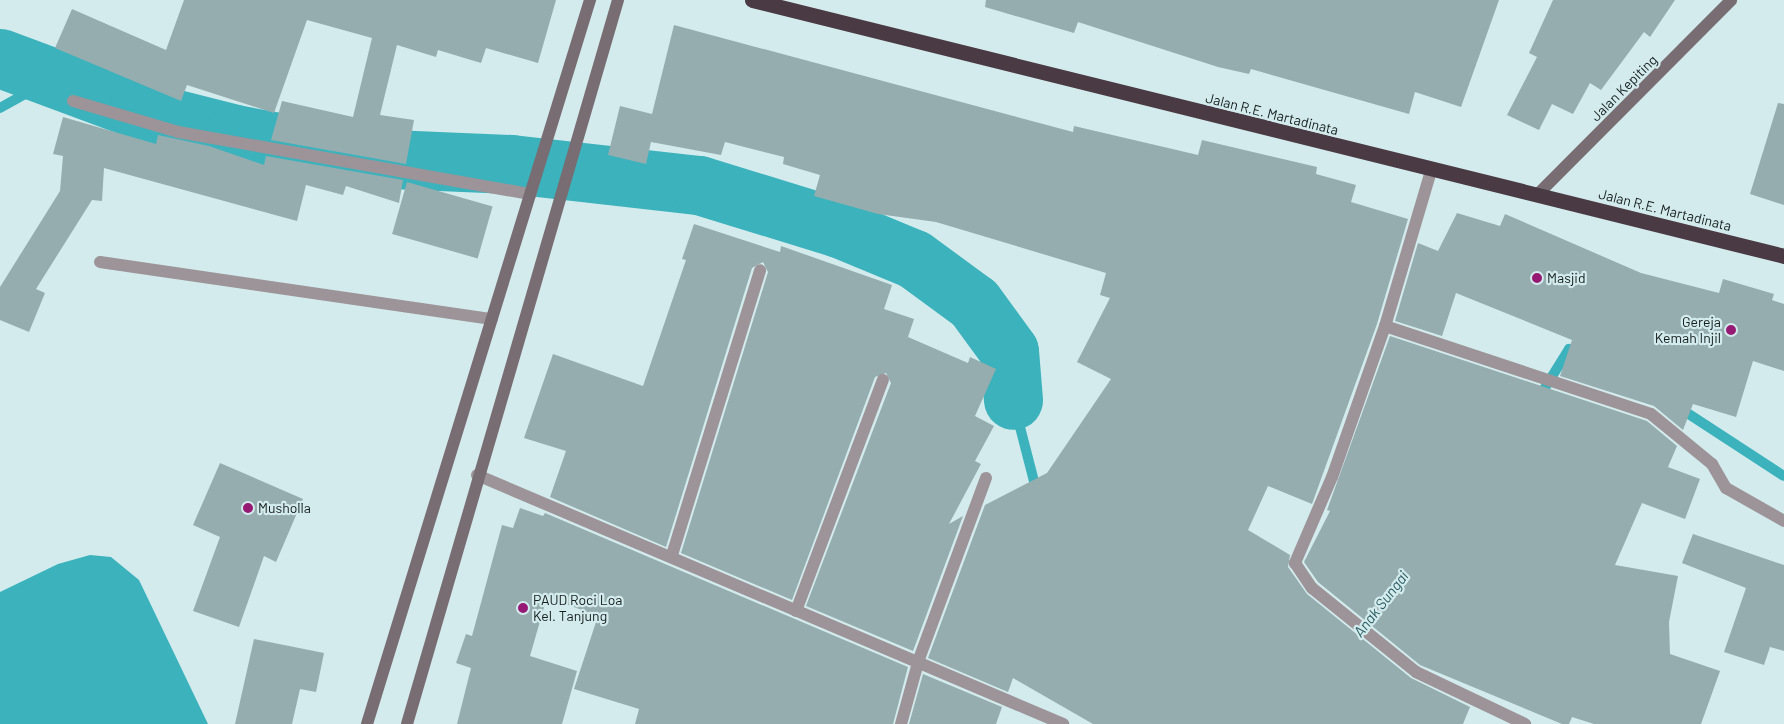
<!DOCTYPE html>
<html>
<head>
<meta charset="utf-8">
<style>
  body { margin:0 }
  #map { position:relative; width:1784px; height:724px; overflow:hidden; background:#d3ebed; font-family:Barlow,sans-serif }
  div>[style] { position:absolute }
  .water>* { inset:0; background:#3bb2bc }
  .stream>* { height:10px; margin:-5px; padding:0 5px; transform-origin:5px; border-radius:5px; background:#3bb2bc }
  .river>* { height:59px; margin:-29.5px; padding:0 29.5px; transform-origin:29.5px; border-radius:29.5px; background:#3bb2bc }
  .building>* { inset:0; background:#96adaf; transform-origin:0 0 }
  .street>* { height:12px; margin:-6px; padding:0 6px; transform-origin:6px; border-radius:6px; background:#9c9498 }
  .secondary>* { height:12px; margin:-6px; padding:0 6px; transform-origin:6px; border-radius:6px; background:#786d73 }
  .highway>* { height:15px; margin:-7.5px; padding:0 7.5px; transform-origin:7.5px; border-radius:7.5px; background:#4a3a43 }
  .dots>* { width:14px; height:14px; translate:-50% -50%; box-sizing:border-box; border:2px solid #d3ebed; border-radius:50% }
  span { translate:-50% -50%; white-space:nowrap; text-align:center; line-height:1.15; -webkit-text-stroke:4.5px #d3ebed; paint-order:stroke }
  .street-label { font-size:14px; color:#151e1f }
  .poi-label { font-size:14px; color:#151e1f }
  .left { translate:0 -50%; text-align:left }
  .right { translate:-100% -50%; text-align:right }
  .water-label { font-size:15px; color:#2c5d62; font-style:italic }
</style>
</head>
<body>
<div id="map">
  <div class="water">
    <i style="clip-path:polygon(90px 555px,111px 557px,139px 580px,208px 724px,0 724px,0 592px,58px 564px)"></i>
  </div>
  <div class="stream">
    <i style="left:0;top:108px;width:62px;rotate:-29.1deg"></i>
    <i style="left:1538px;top:399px;width:59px;rotate:-58.2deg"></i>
    <i style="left:1569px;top:349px;width:12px;rotate:24deg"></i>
    <i style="left:1013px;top:400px;width:96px;rotate:75.5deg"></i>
    <i style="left:1678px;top:407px;width:126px;rotate:33.1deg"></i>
  </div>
  <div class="river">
    <i style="left:0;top:58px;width:146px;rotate:20.4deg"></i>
    <i style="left:137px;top:109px;width:101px;rotate:14.3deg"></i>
    <i style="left:235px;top:134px;width:134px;rotate:10.3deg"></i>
    <i style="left:367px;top:158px;width:144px;rotate:2.4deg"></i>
    <i style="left:511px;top:164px;width:189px;rotate:6.4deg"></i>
    <i style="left:699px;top:185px;width:146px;rotate:17.1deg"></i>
    <i style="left:839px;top:228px;width:81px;rotate:22.5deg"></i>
    <i style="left:914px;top:259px;width:74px;rotate:36.3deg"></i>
    <i style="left:974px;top:303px;width:59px;rotate:53.9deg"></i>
    <i style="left:1009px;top:351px;width:49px;rotate:85.3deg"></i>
  </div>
  <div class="building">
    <i style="clip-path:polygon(184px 0,556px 0,538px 63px,486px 48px,481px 63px,438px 50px,436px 57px,397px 45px,380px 115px,414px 120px,406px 164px,271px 140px,282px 101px,353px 117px,372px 38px,307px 20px,274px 113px,187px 85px,181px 101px,55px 48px,72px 9px,166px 50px)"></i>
    <i style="clip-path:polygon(986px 0,1499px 0,1461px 107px,1415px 92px,1409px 114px,1251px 69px,1249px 74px,1218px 67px,1078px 22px,1074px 33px,985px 7px)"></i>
    <i style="clip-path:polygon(1553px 0,1675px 0,1650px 37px,1644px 32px,1601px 90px,1590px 83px,1573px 114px,1552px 104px,1539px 130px,1507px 115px,1537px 57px,1529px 53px)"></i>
    <i style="clip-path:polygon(674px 25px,1073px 132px,1074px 126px,1198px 155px,1202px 140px,1317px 167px,1316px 174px,1356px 185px,1351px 202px,1408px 219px,1377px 324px,1312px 504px,1268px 486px,1248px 530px,1290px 555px,1288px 567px,1307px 594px,1411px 678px,1470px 707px,1463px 724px,1093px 724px,1013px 678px,1008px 692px,928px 658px,985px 505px,1047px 473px,1111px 379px,1077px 362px,1110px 298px,1100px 295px,1106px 273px,936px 222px,878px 214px,814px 196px,820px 175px,783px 164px,784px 157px,725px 142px,721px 155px,651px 142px,646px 164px,608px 155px,620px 106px,652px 114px)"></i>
    <i style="clip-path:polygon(1778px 103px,1784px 104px,1784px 205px,1750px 194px)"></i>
    <i style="clip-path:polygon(63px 117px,156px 144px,158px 135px,209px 146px,264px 165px,266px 156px,403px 180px,399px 203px,346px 186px,343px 195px,306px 185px,297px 221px,104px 168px,102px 201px,92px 200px,36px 289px,45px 293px,29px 332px,0 320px,0 287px,60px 191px,63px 156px,53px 154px)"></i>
    <i style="left:407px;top:182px;width:89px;height:54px;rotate:16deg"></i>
    <i style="clip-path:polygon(1457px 213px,1500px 226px,1505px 214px,1641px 273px,1719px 293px,1723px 279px,1774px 294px,1772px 300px,1784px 304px,1784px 371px,1753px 361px,1736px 417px,1693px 404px,1683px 430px,1654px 406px,1560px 376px,1572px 340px,1456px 293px,1442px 336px,1395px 321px,1418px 243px,1438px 251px)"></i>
    <i style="clip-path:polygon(694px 224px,780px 252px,781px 246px,892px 285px,884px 309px,914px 319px,908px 337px,968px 363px,970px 357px,996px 369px,975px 416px,994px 426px,975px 461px,981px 464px,949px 524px,963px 516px,913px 651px,806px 606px,891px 383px,886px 373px,875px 377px,792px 600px,681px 553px,768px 272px,763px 262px,752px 268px,666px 547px,550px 497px,566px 451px,524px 438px,553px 354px,643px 386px,686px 260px,682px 259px)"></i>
    <i style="clip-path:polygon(1390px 336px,1647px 421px,1677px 446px,1668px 467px,1700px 479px,1685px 519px,1642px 503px,1615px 565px,1678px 576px,1669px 622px,1670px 654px,1720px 671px,1701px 724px,1594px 724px,1572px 717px,1569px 724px,1562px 724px,1420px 665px,1318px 582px,1304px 562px,1330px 511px,1327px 510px)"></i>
    <i style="clip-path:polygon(220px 463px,303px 499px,276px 562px,264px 556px,239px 627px,193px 611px,220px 537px,193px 525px)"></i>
    <i style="clip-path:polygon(520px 508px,543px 516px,545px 513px,908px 667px,893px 724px,635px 724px,639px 709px,574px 689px,598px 616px,547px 597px,530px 656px,577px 671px,562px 724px,457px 724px,471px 668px,456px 663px,466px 634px,472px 636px,502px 525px,513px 528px)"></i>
    <i style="clip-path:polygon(1693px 534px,1784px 565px,1784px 651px,1770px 647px,1764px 665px,1724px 652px,1746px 588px,1682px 563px)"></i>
    <i style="clip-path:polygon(254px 639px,324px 653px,316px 692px,300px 689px,292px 724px,235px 724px)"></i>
    <i style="clip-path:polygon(923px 674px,1002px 707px,996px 724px,909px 724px)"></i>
  </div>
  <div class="street">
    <i style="left:73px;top:101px;width:109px;rotate:16.4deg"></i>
    <i style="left:178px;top:132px;width:358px;rotate:10deg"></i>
    <i style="left:1431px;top:171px;width:162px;rotate:106.5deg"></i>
    <i style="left:1385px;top:326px;width:160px;rotate:109.3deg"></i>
    <i style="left:1332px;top:477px;width:94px;rotate:113.3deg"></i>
    <i style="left:1295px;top:563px;width:30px;rotate:56deg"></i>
    <i style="left:1312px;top:588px;width:134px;rotate:38.9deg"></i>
    <i style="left:1416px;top:672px;width:121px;rotate:25.5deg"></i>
    <i style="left:100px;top:262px;width:396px;rotate:8.3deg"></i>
    <i style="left:1385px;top:326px;width:280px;rotate:18.3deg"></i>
    <i style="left:1651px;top:414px;width:79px;rotate:39.3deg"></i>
    <i style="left:1712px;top:464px;width:28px;rotate:60deg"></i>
    <i style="left:1726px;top:488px;width:67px;rotate:29.6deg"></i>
    <i style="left:477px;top:475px;width:637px;rotate:23.02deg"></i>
    <i style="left:672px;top:555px;width:298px;rotate:-72.8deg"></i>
    <i style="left:796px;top:611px;width:247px;rotate:-69.4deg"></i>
    <i style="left:901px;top:724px;width:67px;rotate:-74.5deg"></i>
    <i style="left:919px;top:659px;width:193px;rotate:-69.7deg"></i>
  </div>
  <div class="secondary">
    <i style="left:1537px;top:195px;width:275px;rotate:-45.1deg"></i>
    <i style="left:367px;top:724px;width:758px;rotate:-72.88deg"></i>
    <i style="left:407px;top:724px;width:754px;rotate:-73.75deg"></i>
  </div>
  <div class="highway">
    <i style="left:752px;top:0;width:1063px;rotate:13.93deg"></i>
  </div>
  <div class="dots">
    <i style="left:1537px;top:278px;background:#961973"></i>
    <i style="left:1731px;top:330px;background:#961973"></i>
    <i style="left:248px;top:508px;background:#961973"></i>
    <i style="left:523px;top:608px;background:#961973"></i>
  </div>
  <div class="street-label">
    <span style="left:1624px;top:88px;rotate:-45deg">Jalan Kepiting</span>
    <span style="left:1272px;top:114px;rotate:14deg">Jalan R.E. Martadinata</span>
    <span style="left:1665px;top:210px;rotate:14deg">Jalan R.E. Martadinata</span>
  </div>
  <div class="poi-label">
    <span class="left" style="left:1547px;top:278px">Masjid</span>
    <span class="right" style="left:1721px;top:330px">Gereja<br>Kemah Injil</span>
    <span class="left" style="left:258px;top:508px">Musholla</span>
    <span class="left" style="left:533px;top:608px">PAUD Roci Loa<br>Kel. Tanjung</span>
  </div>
  <div class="water-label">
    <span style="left:1381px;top:604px;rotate:-52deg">Anak Sungai</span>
  </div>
</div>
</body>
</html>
